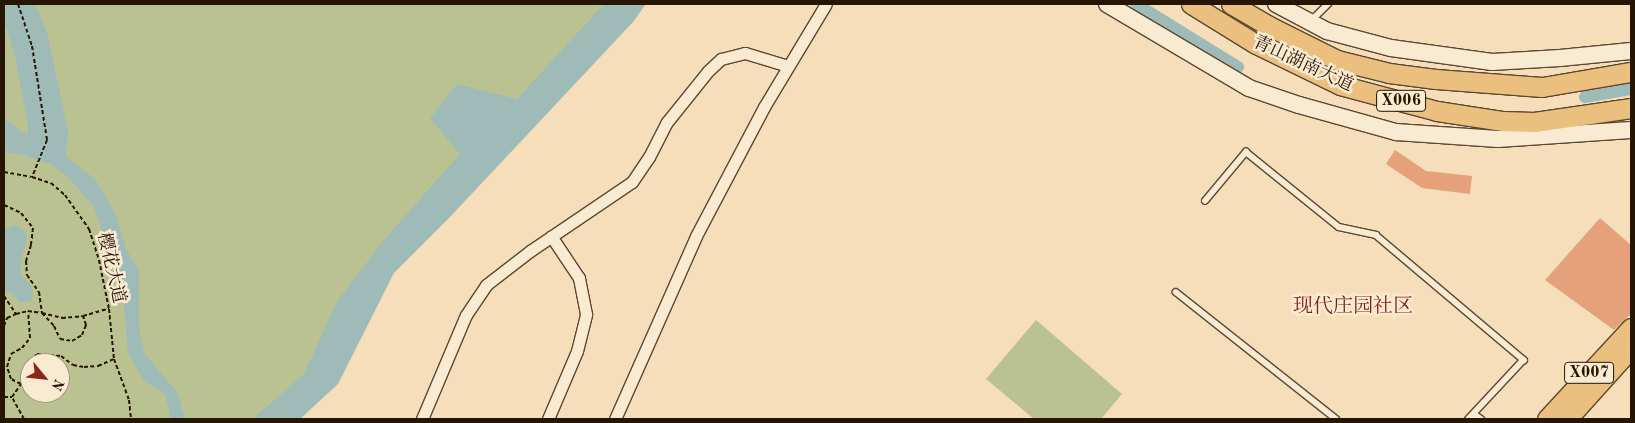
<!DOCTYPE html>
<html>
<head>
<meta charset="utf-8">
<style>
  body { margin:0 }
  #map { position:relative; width:1635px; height:423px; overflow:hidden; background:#f6deba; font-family:"Old Standard TT","Noto Serif SC",serif }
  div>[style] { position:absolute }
  .green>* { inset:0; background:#bac291 }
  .water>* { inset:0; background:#9fbbb8 }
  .canal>* { height:12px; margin:-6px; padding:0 6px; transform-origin:6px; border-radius:6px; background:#9fbbb8 }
  .river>* { height:21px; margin:-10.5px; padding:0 10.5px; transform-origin:10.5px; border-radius:10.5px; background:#9fbbb8 }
  .building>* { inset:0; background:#e5a179 }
  .path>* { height:2px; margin-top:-1px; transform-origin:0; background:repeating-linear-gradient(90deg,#271504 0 4px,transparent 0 6.5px) }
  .roads { filter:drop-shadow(1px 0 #5b4732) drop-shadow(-1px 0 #5b4732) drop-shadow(0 1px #5b4732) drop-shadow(0 -1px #5b4732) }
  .lane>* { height:5.5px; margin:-2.75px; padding:0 2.75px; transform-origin:2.75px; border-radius:2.75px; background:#f9ead2 }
  .street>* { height:11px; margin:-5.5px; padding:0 5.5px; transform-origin:5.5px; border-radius:5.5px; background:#f9ead2 }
  .secondary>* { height:16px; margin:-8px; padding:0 8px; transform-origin:8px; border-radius:8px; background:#f9ead2 }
  .primary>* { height:19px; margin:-9.5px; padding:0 9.5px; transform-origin:9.5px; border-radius:9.5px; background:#ebbf7d }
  span { translate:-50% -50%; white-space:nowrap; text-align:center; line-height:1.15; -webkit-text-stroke:5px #f9ead2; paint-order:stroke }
  .shield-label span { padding:1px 4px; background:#f9ead2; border:1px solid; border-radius:4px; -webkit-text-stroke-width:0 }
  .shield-label { font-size:16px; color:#271504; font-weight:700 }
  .street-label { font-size:18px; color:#271504 }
  .quarter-label { font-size:20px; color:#7a1f14 }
  .frame { position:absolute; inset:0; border:5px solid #271504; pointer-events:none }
  .north { position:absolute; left:20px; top:353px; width:50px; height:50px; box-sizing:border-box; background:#f9ead2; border:1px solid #a59580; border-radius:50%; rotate:118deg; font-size:14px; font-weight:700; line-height:20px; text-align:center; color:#271504 }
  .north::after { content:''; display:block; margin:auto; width:18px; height:22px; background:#8f2418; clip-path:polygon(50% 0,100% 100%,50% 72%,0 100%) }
</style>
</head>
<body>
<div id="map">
  <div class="green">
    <i style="clip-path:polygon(evenodd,4px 4px,633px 4px,376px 267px,280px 419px,4px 419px,4px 4px,30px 363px,60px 363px,60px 393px,30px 393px,30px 363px)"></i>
    <i style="clip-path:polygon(1036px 320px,1122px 394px,1101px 419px,1034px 419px,986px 379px)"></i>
  </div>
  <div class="water">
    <i style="clip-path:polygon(604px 4px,646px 4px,633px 22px,450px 217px,394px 273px,338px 384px,300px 419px,253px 419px,304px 374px,336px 303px,383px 241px,460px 154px,430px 118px,457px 84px,517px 99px)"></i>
    <i style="clip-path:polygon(4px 118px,34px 141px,60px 152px,95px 179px,116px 214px,126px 249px,139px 271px,139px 329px,145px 354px,177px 392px,185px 419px,171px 419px,165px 394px,144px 381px,128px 353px,123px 296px,94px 207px,69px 178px,51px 164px,23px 155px,4px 152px)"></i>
    <i style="clip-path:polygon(15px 225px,24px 230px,27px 237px,21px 261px,20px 274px,31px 286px,33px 296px,31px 301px,20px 303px,12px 293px,4px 290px,4px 229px)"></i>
  </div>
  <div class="canal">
    <i style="left:1136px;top:4px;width:120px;rotate:31.7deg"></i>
    <i style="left:1585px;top:97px;width:47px;rotate:-9.9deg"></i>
  </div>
  <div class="river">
    <i style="left:12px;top:4px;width:14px;rotate:82deg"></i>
    <i style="left:14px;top:18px;width:38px;rotate:73deg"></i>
    <i style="left:25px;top:54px;width:71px;rotate:79.5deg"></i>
    <i style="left:38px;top:124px;width:21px;rotate:93deg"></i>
    <i style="left:27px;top:12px;width:28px;rotate:69deg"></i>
    <i style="left:37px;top:38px;width:96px;rotate:78deg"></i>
    <i style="left:57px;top:132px;width:22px;rotate:95deg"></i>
  </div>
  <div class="building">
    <i style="clip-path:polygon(1395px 150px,1426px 171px,1472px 176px,1470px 194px,1422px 188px,1386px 164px)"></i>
    <i style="clip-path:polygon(1600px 218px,1631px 245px,1631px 314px,1614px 330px,1545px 280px)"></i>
  </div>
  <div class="path">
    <i style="left:18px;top:4px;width:44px;rotate:71.6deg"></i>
    <i style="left:32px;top:46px;width:95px;rotate:80.9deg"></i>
    <i style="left:47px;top:140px;width:40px;rotate:112deg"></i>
    <i style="left:4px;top:172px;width:28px;rotate:10deg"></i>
    <i style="left:32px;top:177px;width:20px;rotate:18deg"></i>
    <i style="left:51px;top:183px;width:18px;rotate:41deg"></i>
    <i style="left:65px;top:195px;width:42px;rotate:54.8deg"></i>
    <i style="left:89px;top:229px;width:33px;rotate:72deg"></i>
    <i style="left:99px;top:260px;width:50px;rotate:78.5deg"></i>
    <i style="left:109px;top:309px;width:50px;rotate:84.3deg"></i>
    <i style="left:114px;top:359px;width:44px;rotate:69.9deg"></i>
    <i style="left:129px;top:400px;width:19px;rotate:84deg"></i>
    <i style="left:4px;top:205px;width:19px;rotate:25deg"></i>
    <i style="left:21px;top:213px;width:19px;rotate:51deg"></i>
    <i style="left:33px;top:228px;width:17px;rotate:97deg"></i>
    <i style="left:31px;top:245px;width:17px;rotate:107deg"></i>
    <i style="left:26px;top:261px;width:14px;rotate:86deg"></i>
    <i style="left:27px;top:275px;width:21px;rotate:55deg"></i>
    <i style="left:39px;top:292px;width:21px;rotate:82deg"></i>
    <i style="left:42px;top:313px;width:21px;rotate:14deg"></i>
    <i style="left:62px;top:318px;width:21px;rotate:-5deg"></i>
    <i style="left:83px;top:316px;width:26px;rotate:-16deg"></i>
    <i style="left:4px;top:296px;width:22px;rotate:56deg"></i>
    <i style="left:4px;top:326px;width:9px;rotate:-69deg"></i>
    <i style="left:7px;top:318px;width:10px;rotate:-24deg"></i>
    <i style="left:16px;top:314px;width:12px;rotate:-14deg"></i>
    <i style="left:28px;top:311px;width:14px;rotate:8deg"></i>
    <i style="left:42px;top:313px;width:18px;rotate:47deg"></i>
    <i style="left:54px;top:326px;width:14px;rotate:65deg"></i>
    <i style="left:60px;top:339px;width:12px;rotate:9deg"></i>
    <i style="left:72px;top:341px;width:12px;rotate:-31deg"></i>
    <i style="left:82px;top:335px;width:11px;rotate:-68deg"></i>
    <i style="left:86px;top:325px;width:9px;rotate:-108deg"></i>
    <i style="left:21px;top:384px;width:11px;rotate:-153deg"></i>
    <i style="left:11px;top:379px;width:13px;rotate:-108deg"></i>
    <i style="left:7px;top:367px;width:14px;rotate:-73deg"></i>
    <i style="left:11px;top:354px;width:13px;rotate:-29deg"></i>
    <i style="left:22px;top:348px;width:13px;rotate:-51deg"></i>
    <i style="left:30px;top:338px;width:27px;rotate:-94deg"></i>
    <i style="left:4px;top:397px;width:8px"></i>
    <i style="left:24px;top:419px;width:25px;rotate:-119deg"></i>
    <i style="left:12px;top:397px;width:16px;rotate:-55deg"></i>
    <i style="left:21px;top:384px;width:24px;rotate:-68deg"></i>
    <i style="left:30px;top:362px;width:11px;rotate:-49deg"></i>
    <i style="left:37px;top:354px;width:24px;rotate:5deg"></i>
    <i style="left:61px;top:356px;width:15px;rotate:37deg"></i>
    <i style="left:73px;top:365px;width:11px;rotate:10deg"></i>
    <i style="left:84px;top:367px;width:14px;rotate:-4deg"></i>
    <i style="left:98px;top:366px;width:17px;rotate:-24deg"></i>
  </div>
  <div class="roads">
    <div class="lane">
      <i style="left:1312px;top:20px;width:23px;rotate:-45deg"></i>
      <i style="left:1205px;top:201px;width:64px;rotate:-50.1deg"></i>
      <i style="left:1246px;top:152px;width:119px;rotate:38.9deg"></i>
      <i style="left:1339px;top:227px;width:38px;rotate:12deg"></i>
      <i style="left:1376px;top:235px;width:194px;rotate:40.2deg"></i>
      <i style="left:1524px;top:360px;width:81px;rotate:133deg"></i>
      <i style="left:1176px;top:292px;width:204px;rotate:38.4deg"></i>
      <i style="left:1474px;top:414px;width:9px;rotate:36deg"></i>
    </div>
    <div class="street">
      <i style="left:422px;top:419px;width:113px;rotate:-67.1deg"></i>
      <i style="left:466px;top:315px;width:36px;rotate:-56deg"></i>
      <i style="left:486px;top:285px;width:56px;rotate:-37.7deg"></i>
      <i style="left:530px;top:251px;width:123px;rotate:-34.1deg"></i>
      <i style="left:632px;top:182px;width:30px;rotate:-56deg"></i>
      <i style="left:649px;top:157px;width:39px;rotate:-63deg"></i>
      <i style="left:667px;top:122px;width:65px;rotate:-51.2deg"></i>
      <i style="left:708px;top:71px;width:18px;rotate:-43deg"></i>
      <i style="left:721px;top:59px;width:25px;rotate:-14deg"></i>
      <i style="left:745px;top:53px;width:45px;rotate:16.8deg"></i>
      <i style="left:548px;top:419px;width:74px;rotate:-66.9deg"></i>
      <i style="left:577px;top:351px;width:38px;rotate:-76deg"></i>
      <i style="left:586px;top:314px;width:37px;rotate:-101deg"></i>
      <i style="left:579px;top:278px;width:50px;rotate:-123.7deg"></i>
      <i style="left:615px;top:419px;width:200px;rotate:-66.1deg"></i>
      <i style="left:696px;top:236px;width:146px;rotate:-62.2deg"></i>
      <i style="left:764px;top:107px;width:120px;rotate:-59deg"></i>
    </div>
    <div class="secondary">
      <i style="left:1107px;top:4px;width:165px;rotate:30.6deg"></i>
      <i style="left:1249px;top:88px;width:53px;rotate:18.8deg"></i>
      <i style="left:1299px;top:105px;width:101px;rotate:15.6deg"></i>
      <i style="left:1396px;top:132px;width:102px;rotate:3.9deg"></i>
      <i style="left:1498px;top:139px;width:133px;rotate:-3.9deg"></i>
      <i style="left:1276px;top:4px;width:58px;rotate:27.9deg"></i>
      <i style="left:1327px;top:31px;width:66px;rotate:14.9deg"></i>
      <i style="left:1391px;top:48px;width:102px;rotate:7.9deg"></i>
      <i style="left:1492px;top:62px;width:68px;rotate:-3.4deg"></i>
      <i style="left:1560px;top:58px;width:71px;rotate:-5.6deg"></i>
    </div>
    <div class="primary">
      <i style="left:1191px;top:4px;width:76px;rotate:31.6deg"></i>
      <i style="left:1256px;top:44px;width:93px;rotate:26deg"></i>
      <i style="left:1340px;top:85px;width:100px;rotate:15deg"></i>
      <i style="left:1437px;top:111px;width:67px;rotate:8.6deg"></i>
      <i style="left:1503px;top:121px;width:31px;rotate:2deg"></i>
      <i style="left:1534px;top:122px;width:98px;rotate:-8.2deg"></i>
      <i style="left:1231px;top:4px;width:44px;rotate:30.1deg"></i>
      <i style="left:1269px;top:26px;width:76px;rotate:26.6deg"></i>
      <i style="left:1337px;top:60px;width:54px;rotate:14deg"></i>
      <i style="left:1389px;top:73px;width:47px;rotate:7.3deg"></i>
      <i style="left:1436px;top:79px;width:106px;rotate:4.3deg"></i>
      <i style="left:1542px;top:87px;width:90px;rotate:-9.6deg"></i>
      <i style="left:1547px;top:419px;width:124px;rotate:-47.3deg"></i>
      <i style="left:1567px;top:419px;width:96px;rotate:-48deg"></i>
    </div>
  </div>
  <div class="shield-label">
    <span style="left:1401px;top:101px">X006</span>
    <span style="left:1589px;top:373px">X007</span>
  </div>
  <div class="street-label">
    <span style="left:1303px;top:64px;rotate:25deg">青山湖南大道</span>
    <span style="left:111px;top:268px;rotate:77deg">樱花大道</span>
  </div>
  <div class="quarter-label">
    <span style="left:1353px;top:307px">现代庄园社区</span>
  </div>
  <div class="frame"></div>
  <div class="north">N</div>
</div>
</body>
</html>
